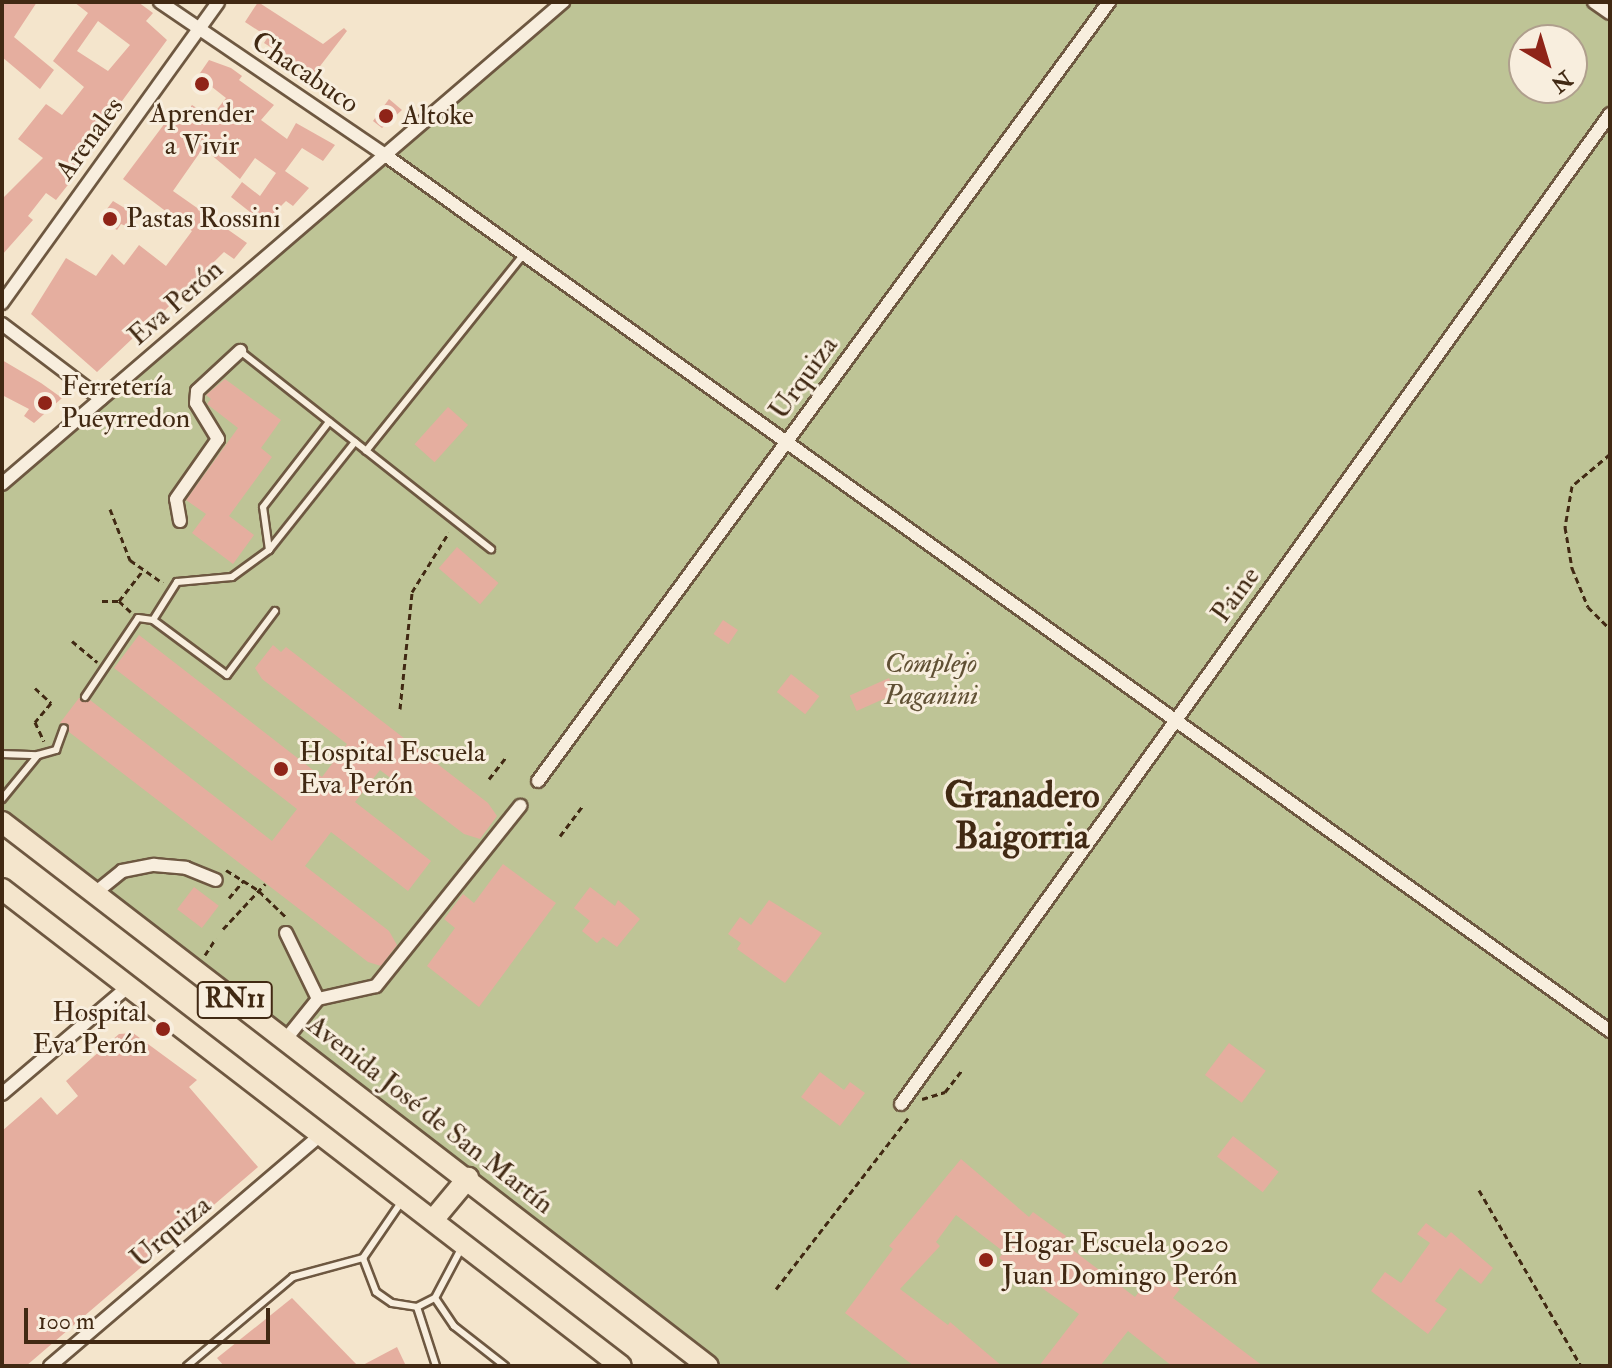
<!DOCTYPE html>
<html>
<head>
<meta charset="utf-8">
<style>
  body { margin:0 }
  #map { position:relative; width:1612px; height:1368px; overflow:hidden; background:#f4e5cc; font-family:"IM FELL Double Pica",serif }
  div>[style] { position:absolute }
  .green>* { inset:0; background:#bec496 }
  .building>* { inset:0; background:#e5ae9f; transform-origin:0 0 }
  .path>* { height:3px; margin-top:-1.5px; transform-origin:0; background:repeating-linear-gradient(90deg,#412913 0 6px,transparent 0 10px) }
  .roads { filter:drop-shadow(2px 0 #6e5841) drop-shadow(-2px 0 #6e5841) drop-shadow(0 2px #6e5841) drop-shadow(0 -2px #6e5841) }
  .lane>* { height:6px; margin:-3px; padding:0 3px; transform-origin:3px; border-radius:3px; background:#f8eede }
  .street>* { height:12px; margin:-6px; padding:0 6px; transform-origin:6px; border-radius:6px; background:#f8eede }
  .primary>* { height:20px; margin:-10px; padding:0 10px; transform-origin:10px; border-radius:10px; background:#f4e5cc }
  .dots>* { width:22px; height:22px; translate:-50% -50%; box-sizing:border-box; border:4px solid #f8eede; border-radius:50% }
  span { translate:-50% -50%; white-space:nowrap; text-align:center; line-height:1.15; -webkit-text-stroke:6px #f8eede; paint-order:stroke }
  .shield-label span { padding:2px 6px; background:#f8eede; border:2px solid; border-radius:6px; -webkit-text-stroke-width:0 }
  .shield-label { font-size:26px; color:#412913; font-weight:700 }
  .street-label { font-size:28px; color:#412913 }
  .poi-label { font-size:28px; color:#412913 }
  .left { translate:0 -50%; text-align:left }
  .right { translate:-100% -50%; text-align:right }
  .park-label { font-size:28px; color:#605034; font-style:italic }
  .district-label { font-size:36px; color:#412913; font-weight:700 }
  .frame { position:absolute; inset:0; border:4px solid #412913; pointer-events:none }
  .north { position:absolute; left:1508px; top:24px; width:80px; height:80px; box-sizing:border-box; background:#f8eede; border:2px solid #af9f8d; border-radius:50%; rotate:142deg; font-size:22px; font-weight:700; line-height:32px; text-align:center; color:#412913 }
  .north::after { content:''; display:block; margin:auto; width:28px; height:36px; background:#8f2418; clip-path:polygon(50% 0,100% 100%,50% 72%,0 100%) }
  .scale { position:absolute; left:24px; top:1308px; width:246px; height:36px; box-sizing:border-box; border:4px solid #412913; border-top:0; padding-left:10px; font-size:24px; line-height:28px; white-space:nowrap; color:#412913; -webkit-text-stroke:6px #f8eede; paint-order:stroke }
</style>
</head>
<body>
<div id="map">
  <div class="green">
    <i style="clip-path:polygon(evenodd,563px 2px,1594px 2px,1610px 13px,1610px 1366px,708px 1366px,2px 822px,2px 484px,563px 2px,1524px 40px,1572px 40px,1572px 88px,1524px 88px,1524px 40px)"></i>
  </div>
  <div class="building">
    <i style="clip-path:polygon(2px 2px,37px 2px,14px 37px,54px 70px,40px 89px,2px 57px)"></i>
    <i style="clip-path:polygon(evenodd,74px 2px,138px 2px,153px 13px,146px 21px,167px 40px,66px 177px,71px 181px,56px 200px,46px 193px,28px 216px,33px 220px,2px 255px,2px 199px,43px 158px,18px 139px,46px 104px,62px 115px,84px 87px,53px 61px,88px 13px,74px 2px,98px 21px,130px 45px,108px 71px,77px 51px,98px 21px)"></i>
    <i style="clip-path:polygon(258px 2px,323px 44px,344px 28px,347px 31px,314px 74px,264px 43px,268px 37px,245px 22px)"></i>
    <i style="clip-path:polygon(209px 60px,231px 68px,242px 76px,239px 80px,274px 105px,261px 120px,287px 139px,296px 123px,335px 145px,323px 161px,302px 148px,285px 171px,309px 188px,293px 206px,286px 201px,264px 223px,231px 197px,242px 182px,260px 196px,276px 173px,255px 158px,240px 179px,203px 148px,173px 191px,247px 243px,234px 259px,224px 252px,154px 321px,158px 324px,137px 341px,133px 338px,97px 372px,31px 314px,66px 258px,96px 276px,112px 254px,124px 265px,139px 245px,166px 266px,192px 231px,123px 179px,168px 119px,176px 125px,192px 105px,211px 117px,226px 98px,198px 76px)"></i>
    <i style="clip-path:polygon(389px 99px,402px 110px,382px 128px,373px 121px)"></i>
    <i style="clip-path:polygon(113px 201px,138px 216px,128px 227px,121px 224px,117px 230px,100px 218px)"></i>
    <i style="clip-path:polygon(2px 360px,41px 383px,62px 398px,34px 423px,24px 416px,29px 409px,2px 395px)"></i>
    <i style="clip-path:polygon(225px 379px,281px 420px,261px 448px,272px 457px,229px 516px,254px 535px,233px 564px,192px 533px,206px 514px,186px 500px,238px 428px,207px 404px,211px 399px,206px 395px)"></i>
    <i style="left:448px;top:407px;width:27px;height:50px;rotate:42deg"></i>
    <i style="left:457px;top:547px;width:55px;height:28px;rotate:41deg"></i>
    <i style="left:723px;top:620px;width:18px;height:17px;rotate:34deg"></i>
    <i style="clip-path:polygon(139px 635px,322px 777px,347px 744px,262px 679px,255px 668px,273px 645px,281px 652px,286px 647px,488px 803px,497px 816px,480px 839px,464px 834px,380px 770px,355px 802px,431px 861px,408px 891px,331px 832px,305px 866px,389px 931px,397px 945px,381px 966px,368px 962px,69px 732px,68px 724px,60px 723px,79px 698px,90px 700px,272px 841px,297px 809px,114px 668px)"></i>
    <i style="left:791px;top:674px;width:36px;height:23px;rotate:38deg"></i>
    <i style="left:889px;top:678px;width:17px;height:43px;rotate:66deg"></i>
    <i style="clip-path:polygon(503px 864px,556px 903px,479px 1007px,427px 966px,455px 928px,444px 919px,463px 894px,474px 903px)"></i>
    <i style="left:194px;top:887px;width:31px;height:28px;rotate:37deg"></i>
    <i style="clip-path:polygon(590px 887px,615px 906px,618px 900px,640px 919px,617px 947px,603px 937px,597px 943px,582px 931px,590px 921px,574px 908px)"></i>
    <i style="clip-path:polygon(769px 900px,822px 933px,785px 983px,737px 949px,741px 943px,728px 934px,740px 917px,751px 925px)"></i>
    <i style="clip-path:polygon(133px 1033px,197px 1080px,189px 1087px,258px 1167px,26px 1366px,2px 1366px,2px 1131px,41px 1097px,57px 1115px,78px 1096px,66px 1081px,119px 1034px)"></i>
    <i style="left:1229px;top:1043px;width:46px;height:40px;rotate:37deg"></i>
    <i style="clip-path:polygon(820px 1072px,844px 1090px,850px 1082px,865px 1093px,840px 1126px,801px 1097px)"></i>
    <i style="left:1233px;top:1136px;width:58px;height:26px;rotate:38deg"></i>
    <i style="clip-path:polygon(961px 1159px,1029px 1217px,1033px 1212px,1066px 1236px,1062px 1242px,1135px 1297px,1155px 1271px,1180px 1289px,1173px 1298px,1263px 1366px,1172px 1366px,1128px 1331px,1100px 1366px,1039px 1366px,1079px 1314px,999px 1258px,1004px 1252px,956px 1215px,936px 1242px,940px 1246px,900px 1289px,948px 1325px,950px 1322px,1002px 1366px,914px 1366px,845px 1313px,893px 1249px,889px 1246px)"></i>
    <i style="clip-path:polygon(1426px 1223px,1446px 1238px,1451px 1232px,1493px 1268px,1481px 1284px,1460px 1268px,1435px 1301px,1447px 1309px,1428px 1334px,1371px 1291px,1385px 1272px,1401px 1283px,1430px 1243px,1417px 1234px)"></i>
    <i style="clip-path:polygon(292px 1298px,358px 1366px,224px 1366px,217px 1358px)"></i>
    <i style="clip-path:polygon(397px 1347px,406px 1366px,361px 1366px)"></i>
  </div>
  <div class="path">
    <i style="left:1610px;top:454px;width:50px;rotate:139.9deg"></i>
    <i style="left:1572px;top:486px;width:42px;rotate:99.7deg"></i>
    <i style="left:1565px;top:527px;width:42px;rotate:80.3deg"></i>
    <i style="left:1572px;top:568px;width:42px;rotate:67.7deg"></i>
    <i style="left:1588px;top:607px;width:31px;rotate:45deg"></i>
    <i style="left:110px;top:509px;width:55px;rotate:68.6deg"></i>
    <i style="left:130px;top:560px;width:40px;rotate:34.9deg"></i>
    <i style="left:102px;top:601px;width:17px"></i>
    <i style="left:119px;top:601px;width:37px;rotate:-52deg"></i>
    <i style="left:119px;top:601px;width:16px;rotate:43deg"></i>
    <i style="left:72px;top:641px;width:33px;rotate:40deg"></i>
    <i style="left:35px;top:688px;width:22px;rotate:43deg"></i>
    <i style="left:51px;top:703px;width:25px;rotate:130deg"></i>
    <i style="left:35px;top:722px;width:21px;rotate:65deg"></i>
    <i style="left:400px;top:709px;width:118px;rotate:-84.1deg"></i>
    <i style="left:412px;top:592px;width:70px;rotate:-58.3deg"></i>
    <i style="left:489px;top:779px;width:28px;rotate:-52deg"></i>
    <i style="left:560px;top:836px;width:38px;rotate:-53deg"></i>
    <i style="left:226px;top:870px;width:39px;rotate:32deg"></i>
    <i style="left:259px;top:891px;width:40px;rotate:44deg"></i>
    <i style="left:229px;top:898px;width:23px;rotate:-50deg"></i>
    <i style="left:223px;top:929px;width:62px;rotate:-47deg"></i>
    <i style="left:205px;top:955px;width:20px;rotate:-57deg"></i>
    <i style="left:922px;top:1099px;width:24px;rotate:-17deg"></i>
    <i style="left:945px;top:1092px;width:28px;rotate:-52deg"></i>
    <i style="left:1479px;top:1190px;width:203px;rotate:59.9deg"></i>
    <i style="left:776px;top:1289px;width:216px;rotate:-52.3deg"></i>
  </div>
  <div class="roads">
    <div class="lane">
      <i style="left:240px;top:351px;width:320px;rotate:38.3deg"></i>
      <i style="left:366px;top:451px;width:253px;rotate:-51.3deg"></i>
      <i style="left:269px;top:550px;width:43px;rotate:-97.9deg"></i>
      <i style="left:263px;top:507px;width:108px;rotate:-52.2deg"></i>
      <i style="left:153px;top:620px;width:45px;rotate:-57.7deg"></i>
      <i style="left:177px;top:582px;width:55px;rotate:-5.2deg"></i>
      <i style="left:232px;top:577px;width:46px;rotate:-36.1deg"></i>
      <i style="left:269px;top:550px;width:138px;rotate:-51.5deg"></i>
      <i style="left:85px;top:697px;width:95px;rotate:-56.1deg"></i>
      <i style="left:138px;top:618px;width:15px;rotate:8deg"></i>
      <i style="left:153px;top:620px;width:92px;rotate:36.6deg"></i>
      <i style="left:227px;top:675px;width:80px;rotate:-53.1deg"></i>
      <i style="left:2px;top:754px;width:36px;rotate:2deg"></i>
      <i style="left:38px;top:755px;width:19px;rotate:-16deg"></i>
      <i style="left:56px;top:750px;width:23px;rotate:-70deg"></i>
      <i style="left:2px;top:799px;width:57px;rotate:-50.7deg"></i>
      <i style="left:402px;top:1201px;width:69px;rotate:124.4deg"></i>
      <i style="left:363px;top:1258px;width:36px;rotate:69deg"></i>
      <i style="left:376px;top:1292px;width:19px;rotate:35deg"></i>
      <i style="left:392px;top:1303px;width:25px;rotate:9deg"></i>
      <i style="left:417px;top:1307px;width:20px;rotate:-27deg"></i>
      <i style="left:435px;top:1298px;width:58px;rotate:-62.1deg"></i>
      <i style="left:435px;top:1298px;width:34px;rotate:56deg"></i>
      <i style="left:454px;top:1326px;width:65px;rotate:38.1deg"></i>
      <i style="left:417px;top:1307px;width:62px;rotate:72.1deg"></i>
      <i style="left:187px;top:1366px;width:138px;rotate:-40deg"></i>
      <i style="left:293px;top:1277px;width:73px;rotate:-15.2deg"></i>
    </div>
    <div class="street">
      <i style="left:160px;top:2px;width:272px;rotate:34.2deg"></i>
      <i style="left:385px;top:155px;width:1506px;rotate:35.57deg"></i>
      <i style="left:1594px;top:2px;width:19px;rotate:35deg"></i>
      <i style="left:2px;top:303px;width:370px;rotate:-54.3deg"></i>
      <i style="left:2px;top:324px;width:124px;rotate:37.1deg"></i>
      <i style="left:2px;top:484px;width:740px;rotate:-40.67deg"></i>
      <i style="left:180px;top:521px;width:22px;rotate:-100deg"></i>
      <i style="left:176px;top:499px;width:73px;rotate:-55deg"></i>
      <i style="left:218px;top:439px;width:42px;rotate:-121.4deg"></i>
      <i style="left:196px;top:403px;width:12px;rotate:-85deg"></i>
      <i style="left:197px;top:391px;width:59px;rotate:-42.9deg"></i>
      <i style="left:538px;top:781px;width:966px;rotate:-53.76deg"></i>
      <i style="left:95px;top:893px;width:35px;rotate:-39deg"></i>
      <i style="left:122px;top:871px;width:33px;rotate:-11deg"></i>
      <i style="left:154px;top:865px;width:32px;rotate:5deg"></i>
      <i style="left:186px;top:868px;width:32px;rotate:22deg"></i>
      <i style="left:286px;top:933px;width:73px;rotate:64.1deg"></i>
      <i style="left:318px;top:999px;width:51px;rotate:128.7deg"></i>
      <i style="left:318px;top:999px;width:59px;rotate:-12.6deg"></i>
      <i style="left:376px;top:986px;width:231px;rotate:-51.3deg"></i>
      <i style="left:2px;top:1094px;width:167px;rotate:-40.4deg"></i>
      <i style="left:901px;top:1104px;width:1218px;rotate:-54.39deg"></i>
      <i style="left:50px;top:1366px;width:358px;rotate:-40.5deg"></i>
    </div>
    <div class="primary">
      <i style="left:2px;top:822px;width:891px;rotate:37.62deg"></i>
      <i style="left:2px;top:889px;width:781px;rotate:37.62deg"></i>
      <i style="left:433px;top:1220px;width:55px;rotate:-50.2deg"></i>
    </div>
  </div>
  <div class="dots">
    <i style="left:202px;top:84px;background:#8f2418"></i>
    <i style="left:386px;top:116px;background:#8f2418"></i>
    <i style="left:110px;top:219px;background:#8f2418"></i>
    <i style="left:45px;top:403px;background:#8f2418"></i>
    <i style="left:281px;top:769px;background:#8f2418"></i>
    <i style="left:163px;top:1029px;background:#8f2418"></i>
    <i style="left:986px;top:1260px;background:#8f2418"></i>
  </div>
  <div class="shield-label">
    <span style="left:235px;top:1000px">RN11</span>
  </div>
  <div class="street-label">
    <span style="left:305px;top:73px;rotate:34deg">Chacabuco</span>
    <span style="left:90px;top:139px;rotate:-54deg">Arenales</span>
    <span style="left:176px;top:303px;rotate:-41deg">Eva Perón</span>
    <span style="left:804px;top:378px;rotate:-54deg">Urquiza</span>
    <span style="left:1236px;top:595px;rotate:-54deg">Paine</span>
    <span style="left:430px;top:1115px;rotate:38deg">Avenida José de San Martín</span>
    <span style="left:171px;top:1232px;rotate:-40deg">Urquiza</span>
  </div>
  <div class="poi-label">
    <span style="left:202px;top:130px">Aprender<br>a Vivir</span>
    <span class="left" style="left:402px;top:116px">Altoke</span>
    <span class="left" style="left:126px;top:219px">Pastas Rossini</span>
    <span class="left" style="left:61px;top:403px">Ferretería<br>Pueyrredon</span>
    <span class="left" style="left:299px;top:769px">Hospital Escuela<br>Eva Perón</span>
    <span class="right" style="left:147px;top:1029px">Hospital<br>Eva Perón</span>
    <span class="left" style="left:1002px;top:1260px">Hogar Escuela 9020<br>Juan Domingo Perón</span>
  </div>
  <div class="park-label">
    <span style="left:931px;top:680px">Complejo<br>Paganini</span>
  </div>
  <div class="district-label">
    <span style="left:1022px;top:816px">Granadero<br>Baigorria</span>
  </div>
  <div class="frame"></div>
  <div class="north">N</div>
  <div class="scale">100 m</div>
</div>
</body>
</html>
